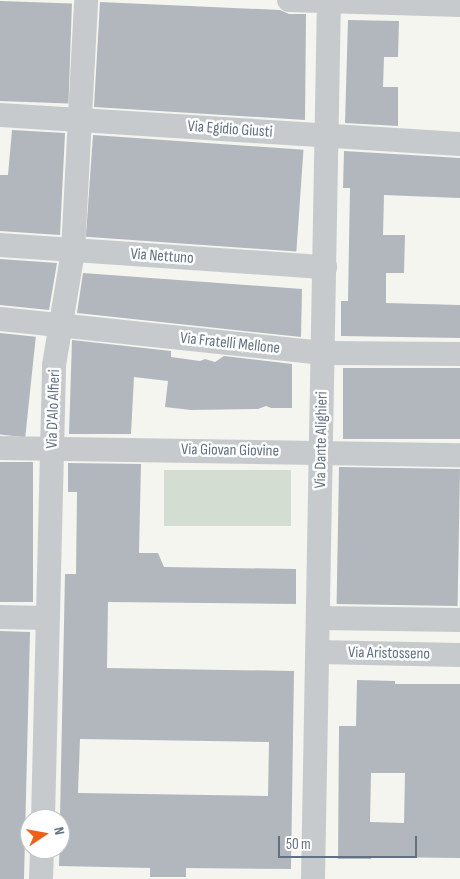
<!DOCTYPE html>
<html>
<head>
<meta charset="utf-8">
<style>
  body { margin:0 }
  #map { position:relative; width:460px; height:879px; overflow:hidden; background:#f5f5f0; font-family:"Sofia Sans Condensed",sans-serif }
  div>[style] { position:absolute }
  .green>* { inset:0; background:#d4ddd1; transform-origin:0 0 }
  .building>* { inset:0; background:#b1b7bd; transform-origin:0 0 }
  .minor>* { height:24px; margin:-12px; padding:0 12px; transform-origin:12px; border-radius:12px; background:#c7cacd }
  span { translate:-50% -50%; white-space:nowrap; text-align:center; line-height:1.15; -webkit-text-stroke:5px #fff; paint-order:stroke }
  .street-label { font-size:16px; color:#617184 }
  .north { position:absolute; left:20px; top:809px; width:50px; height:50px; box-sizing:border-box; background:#fff; border:1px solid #c0c6ce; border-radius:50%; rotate:78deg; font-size:14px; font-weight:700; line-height:20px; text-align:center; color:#617184 }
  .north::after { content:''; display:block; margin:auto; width:18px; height:22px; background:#f05f15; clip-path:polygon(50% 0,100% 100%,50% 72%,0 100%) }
  .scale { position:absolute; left:278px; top:836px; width:139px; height:22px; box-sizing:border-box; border:2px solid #617184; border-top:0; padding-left:6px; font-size:15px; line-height:18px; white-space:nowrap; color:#617184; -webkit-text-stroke:4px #fff; paint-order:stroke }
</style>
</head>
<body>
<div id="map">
  <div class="green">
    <i style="left:164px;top:470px;width:127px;height:56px"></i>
  </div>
  <div class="building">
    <i style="left:0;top:1px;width:72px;height:100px;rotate:2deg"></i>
    <i style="clip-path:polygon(100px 2px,280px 10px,289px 14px,306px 14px,305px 120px,94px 107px)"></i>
    <i style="clip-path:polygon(348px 20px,399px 21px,398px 57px,384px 57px,383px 87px,398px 87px,398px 126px,345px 123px)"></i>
    <i style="clip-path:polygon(12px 130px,65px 133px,60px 235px,0 231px,0 175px,8px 175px)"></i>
    <i style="left:93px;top:135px;width:211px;height:102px;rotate:4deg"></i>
    <i style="clip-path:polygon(344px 151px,460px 158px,460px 198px,384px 195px,383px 235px,405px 235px,404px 273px,386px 273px,386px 303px,460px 305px,460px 338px,341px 336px,341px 301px,348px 301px,350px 188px,343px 188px)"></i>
    <i style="clip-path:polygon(0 259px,57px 263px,49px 310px,0 305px)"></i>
    <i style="clip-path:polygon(83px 273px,302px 289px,301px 337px,77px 313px)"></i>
    <i style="left:0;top:333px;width:36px;height:101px;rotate:6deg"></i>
    <i style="clip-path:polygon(72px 340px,171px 351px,171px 357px,200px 361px,205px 359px,215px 362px,224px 356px,292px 364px,292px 408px,271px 408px,266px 406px,258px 409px,191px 410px,165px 407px,168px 381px,134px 377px,131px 434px,69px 434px)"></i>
    <i style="left:343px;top:368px;width:117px;height:71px"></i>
    <i style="left:0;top:462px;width:33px;height:140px"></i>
    <i style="clip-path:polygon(evenodd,68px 463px,141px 464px,139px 553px,158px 553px,164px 567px,296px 569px,296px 604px,108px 602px,107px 668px,294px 671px,291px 869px,186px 868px,186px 877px,150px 877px,150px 868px,59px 866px,65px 574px,76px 574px,77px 492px,68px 492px,68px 463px,80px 739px,269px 742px,268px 796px,78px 793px,80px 739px)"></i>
    <i style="left:339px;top:467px;width:121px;height:137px;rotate:1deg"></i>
    <i style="clip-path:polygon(0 631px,30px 632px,24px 879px,0 879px)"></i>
    <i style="clip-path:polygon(evenodd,357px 680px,395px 681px,395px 684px,460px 684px,460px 858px,371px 857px,371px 859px,338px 859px,339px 726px,356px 726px,357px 680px,371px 773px,405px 773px,404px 823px,370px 822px,371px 773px)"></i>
  </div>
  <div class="minor">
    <i style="left:289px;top:0;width:171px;rotate:1.7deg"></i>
    <i style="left:0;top:115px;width:461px;rotate:3.6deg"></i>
    <i style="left:0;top:245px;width:326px;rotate:3.9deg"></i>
    <i style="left:0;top:319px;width:325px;rotate:6deg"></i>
    <i style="left:323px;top:353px;width:137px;rotate:0.4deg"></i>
    <i style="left:0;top:448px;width:460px;rotate:0.9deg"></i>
    <i style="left:0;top:617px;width:48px;rotate:1.2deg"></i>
    <i style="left:319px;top:618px;width:141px;rotate:0.8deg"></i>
    <i style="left:318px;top:652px;width:142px;rotate:1.2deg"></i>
    <i style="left:43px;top:819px;width:454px;rotate:-88.6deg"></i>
    <i style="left:54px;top:365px;width:116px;rotate:-80.5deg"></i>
    <i style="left:73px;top:251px;width:251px;rotate:-87deg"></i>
    <i style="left:41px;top:879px;width:30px;rotate:-88deg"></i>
    <i style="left:313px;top:879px;width:879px;rotate:-88.96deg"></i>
  </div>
  <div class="street-label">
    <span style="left:230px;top:130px;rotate:4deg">Via Egidio Giusti</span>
    <span style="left:162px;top:257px;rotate:4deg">Via Nettuno</span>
    <span style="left:230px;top:344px;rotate:6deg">Via Fratelli Mellone</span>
    <span style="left:54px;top:409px;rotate:-88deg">Via D'Alo Alfieri</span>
    <span style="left:322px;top:440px;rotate:-89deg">Via Dante Alighieri</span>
    <span style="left:230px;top:451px;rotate:1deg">Via Giovan Giovine</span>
    <span style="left:389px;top:654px;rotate:1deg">Via Aristosseno</span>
  </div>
  <div class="north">N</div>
  <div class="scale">50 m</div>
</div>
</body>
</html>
